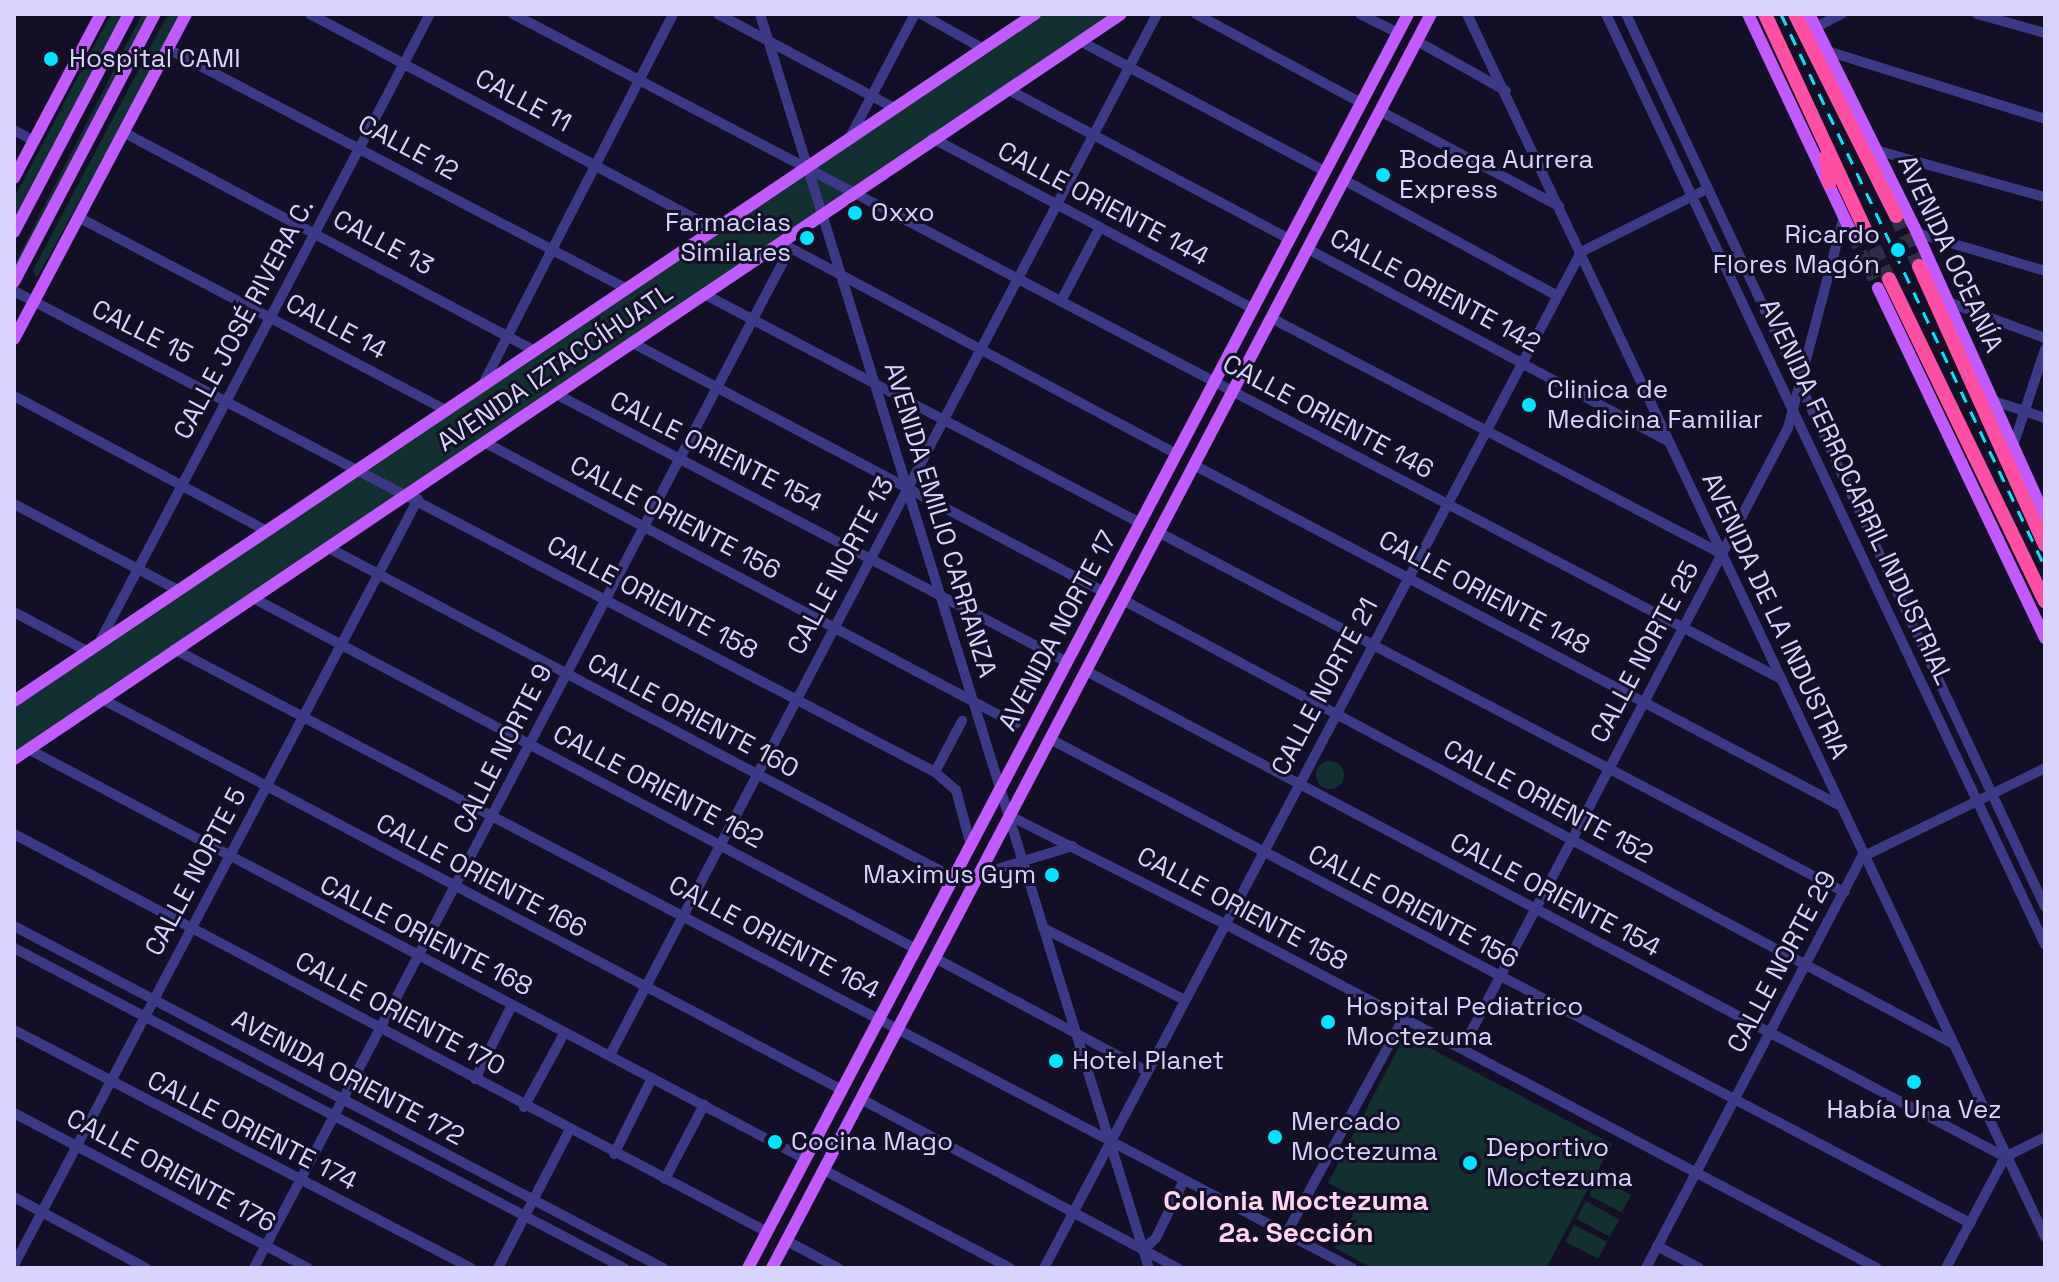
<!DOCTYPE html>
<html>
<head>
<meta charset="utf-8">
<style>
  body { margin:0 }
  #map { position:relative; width:2059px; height:1282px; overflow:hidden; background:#130f26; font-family:"Space Grotesk",sans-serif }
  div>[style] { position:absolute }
  .green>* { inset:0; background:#12302f; transform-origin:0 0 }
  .round { border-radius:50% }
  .major-tunnel>* { height:12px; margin-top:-6px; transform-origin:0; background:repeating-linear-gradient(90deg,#312d47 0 12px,transparent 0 18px) }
  .highway-tunnel>* { height:14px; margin-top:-7px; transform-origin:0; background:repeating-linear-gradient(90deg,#312d47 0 14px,transparent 0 21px) }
  .minor>* { height:10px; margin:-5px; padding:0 5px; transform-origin:5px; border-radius:5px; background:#3d3a85 }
  .major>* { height:12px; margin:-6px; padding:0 6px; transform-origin:6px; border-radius:6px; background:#c25bff }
  .highway>* { height:14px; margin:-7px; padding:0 7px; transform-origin:7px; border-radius:7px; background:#ff4fa3 }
  .rail>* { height:3px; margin-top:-1.5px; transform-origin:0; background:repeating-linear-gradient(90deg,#00e5ff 0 12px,transparent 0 22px) }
  .dots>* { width:22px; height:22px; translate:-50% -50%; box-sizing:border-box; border:4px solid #130f26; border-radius:50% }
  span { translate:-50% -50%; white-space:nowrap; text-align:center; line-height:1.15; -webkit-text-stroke:6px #130f26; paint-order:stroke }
  .poi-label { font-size:26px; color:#d9d4ff }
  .left { translate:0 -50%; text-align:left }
  .right { translate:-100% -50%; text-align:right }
  .street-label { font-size:26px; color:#d9d4ff }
  .neighbourhood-label { font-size:28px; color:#ffd6f0; font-weight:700 }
  .frame { position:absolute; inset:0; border:16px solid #d9d4ff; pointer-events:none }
</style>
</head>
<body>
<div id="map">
  <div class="green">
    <i style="clip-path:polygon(111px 14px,129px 14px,14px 232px,14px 198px)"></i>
    <i style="clip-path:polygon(142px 14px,153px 14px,19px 265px,14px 265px)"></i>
    <i style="clip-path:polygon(168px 14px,182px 14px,37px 278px,33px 270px)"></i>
    <i style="clip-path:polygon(1040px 14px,1115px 14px,14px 752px,14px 706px)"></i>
    <i class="round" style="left:1316px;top:761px;width:28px;height:28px"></i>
    <i style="clip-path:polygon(1405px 1035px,1612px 1144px,1546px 1268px,1372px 1268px,1335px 1248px,1361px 1200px,1328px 1183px)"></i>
    <i style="left:1598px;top:1178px;width:37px;height:20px;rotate:27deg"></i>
    <i style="left:1586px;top:1201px;width:38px;height:20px;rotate:29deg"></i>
    <i style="left:1574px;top:1225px;width:37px;height:19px;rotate:27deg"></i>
  </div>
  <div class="major-tunnel">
    <i style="left:1853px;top:236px;width:58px;rotate:64.3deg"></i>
  </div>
  <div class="highway-tunnel">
    <i style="left:1896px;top:216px;width:55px;rotate:65.3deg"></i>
    <i style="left:1865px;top:229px;width:55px;rotate:64.4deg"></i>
  </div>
  <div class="minor">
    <i style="left:310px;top:14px;width:459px;rotate:28deg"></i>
    <i style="left:513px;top:14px;width:1432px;rotate:27.67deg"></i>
    <i style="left:718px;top:14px;width:200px;rotate:28.1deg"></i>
    <i style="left:760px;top:14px;width:1313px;rotate:72.77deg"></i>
    <i style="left:921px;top:14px;width:72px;rotate:29.1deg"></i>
    <i style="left:1196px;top:14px;width:187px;rotate:28.3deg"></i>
    <i style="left:1360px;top:14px;width:42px;rotate:26.6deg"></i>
    <i style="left:1467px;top:14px;width:1353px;rotate:64.7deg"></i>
    <i style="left:1606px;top:14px;width:1029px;rotate:64.75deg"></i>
    <i style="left:1626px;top:14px;width:986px;rotate:64.86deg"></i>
    <i style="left:1977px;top:14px;width:71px;rotate:15.6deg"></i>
    <i style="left:1816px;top:27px;width:29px;rotate:-27deg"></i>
    <i style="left:1080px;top:41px;width:277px;rotate:28deg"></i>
    <i style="left:1417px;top:41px;width:102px;rotate:29.3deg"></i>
    <i style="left:168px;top:49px;width:518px;rotate:27.6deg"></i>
    <i style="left:1827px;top:51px;width:228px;rotate:17.3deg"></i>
    <i style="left:1007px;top:89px;width:319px;rotate:28deg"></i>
    <i style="left:1380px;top:111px;width:203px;rotate:28deg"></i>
    <i style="left:14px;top:130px;width:23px;rotate:29deg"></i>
    <i style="left:123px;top:132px;width:467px;rotate:28deg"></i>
    <i style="left:932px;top:138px;width:364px;rotate:28deg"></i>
    <i style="left:849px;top:139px;width:141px;rotate:-62.2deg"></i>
    <i style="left:1875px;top:150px;width:176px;rotate:15.5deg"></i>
    <i style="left:1344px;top:180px;width:241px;rotate:28.5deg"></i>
    <i style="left:78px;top:217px;width:416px;rotate:27.7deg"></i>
    <i style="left:1917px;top:233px;width:134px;rotate:16.5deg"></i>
    <i style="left:785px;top:245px;width:443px;rotate:28.1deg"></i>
    <i style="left:1308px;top:249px;width:408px;rotate:28.1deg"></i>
    <i style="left:14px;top:291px;width:1039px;rotate:27.58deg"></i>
    <i style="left:935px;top:772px;width:28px;rotate:41deg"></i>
    <i style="left:956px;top:790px;width:58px;rotate:75deg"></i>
    <i style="left:704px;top:294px;width:492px;rotate:27.7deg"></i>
    <i style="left:1061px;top:301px;width:81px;rotate:-62.2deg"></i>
    <i style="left:1948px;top:302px;width:103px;rotate:20.4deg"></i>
    <i style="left:1271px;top:318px;width:509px;rotate:27.62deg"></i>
    <i style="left:631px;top:342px;width:535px;rotate:27.86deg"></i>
    <i style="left:482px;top:386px;width:418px;rotate:-62.8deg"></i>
    <i style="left:556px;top:394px;width:577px;rotate:27.68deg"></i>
    <i style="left:14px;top:396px;width:287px;rotate:28.1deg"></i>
    <i style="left:1991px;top:400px;width:57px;rotate:18.4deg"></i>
    <i style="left:484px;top:442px;width:602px;rotate:27.93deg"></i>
    <i style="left:2012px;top:449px;width:105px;rotate:-71.7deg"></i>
    <i style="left:1194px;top:465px;width:729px;rotate:27.8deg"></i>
    <i style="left:14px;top:504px;width:185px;rotate:27.7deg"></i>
    <i style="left:1158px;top:532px;width:775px;rotate:27.69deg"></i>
    <i style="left:327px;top:547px;width:709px;rotate:27.83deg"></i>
    <i style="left:253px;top:598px;width:750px;rotate:27.9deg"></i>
    <i style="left:1123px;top:600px;width:940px;rotate:28.12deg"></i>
    <i style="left:14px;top:612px;width:85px;rotate:28.1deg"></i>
    <i style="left:99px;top:643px;width:711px;rotate:-62.25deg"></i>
    <i style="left:174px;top:649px;width:1331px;rotate:27.72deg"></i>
    <i style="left:1086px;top:671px;width:1040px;rotate:27.87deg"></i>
    <i style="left:100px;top:698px;width:839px;rotate:27.85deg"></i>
    <i style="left:1050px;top:739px;width:1040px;rotate:27.75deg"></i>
    <i style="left:28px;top:749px;width:879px;rotate:27.82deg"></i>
    <i style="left:935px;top:772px;width:58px;rotate:-62.1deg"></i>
    <i style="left:1010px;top:816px;width:241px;rotate:26.7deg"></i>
    <i style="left:1225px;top:924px;width:737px;rotate:27.82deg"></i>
    <i style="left:14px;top:834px;width:852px;rotate:27.86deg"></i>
    <i style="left:978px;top:875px;width:99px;rotate:-17deg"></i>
    <i style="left:14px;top:926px;width:734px;rotate:27.79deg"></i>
    <i style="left:1043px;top:928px;width:159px;rotate:26.9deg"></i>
    <i style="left:14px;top:948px;width:689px;rotate:27.68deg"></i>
    <i style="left:935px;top:958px;width:240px;rotate:28.1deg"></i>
    <i style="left:14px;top:1030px;width:515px;rotate:27.51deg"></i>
    <i style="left:1462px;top:1049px;width:701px;rotate:-62.3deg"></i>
    <i style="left:1788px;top:428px;width:219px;rotate:-75.2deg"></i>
    <i style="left:610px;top:1055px;width:1176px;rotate:-62.28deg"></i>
    <i style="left:475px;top:1079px;width:83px;rotate:-63.4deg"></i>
    <i style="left:861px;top:1099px;width:359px;rotate:28.1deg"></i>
    <i style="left:524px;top:1107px;width:85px;rotate:-61.3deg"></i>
    <i style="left:14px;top:1113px;width:332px;rotate:27.8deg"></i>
    <i style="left:614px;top:1154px;width:85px;rotate:-63.4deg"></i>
    <i style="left:824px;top:1170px;width:210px;rotate:27.8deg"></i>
    <i style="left:665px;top:1179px;width:84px;rotate:-62.2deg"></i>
    <i style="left:14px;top:1197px;width:150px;rotate:28.3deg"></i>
    <i style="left:1286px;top:1234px;width:245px;rotate:-61.4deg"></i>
    <i style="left:787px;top:1241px;width:58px;rotate:27.9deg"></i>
    <i style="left:1657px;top:1246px;width:47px;rotate:27.6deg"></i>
    <i style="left:1143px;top:1250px;width:18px;rotate:-43deg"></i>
    <i style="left:1156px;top:1238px;width:64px;rotate:-64.2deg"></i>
    <i style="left:14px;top:1265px;width:866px;rotate:-62.19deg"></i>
    <i style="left:254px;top:1268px;width:1151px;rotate:-62.26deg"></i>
    <i style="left:498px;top:1268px;width:154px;rotate:-62.6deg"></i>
    <i style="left:1044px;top:1268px;width:1149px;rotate:-62.14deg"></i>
    <i style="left:1581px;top:252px;width:141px;rotate:-26.6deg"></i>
    <i style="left:1646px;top:1268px;width:464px;rotate:-62.3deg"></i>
    <i style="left:1862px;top:857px;width:203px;rotate:-25.9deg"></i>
    <i style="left:1946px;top:1268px;width:126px;rotate:-62deg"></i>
    <i style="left:2005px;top:1157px;width:45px;rotate:-26.6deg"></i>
  </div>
  <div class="major">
    <i style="left:1748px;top:14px;width:246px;rotate:64.7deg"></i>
    <i style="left:1809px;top:14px;width:244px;rotate:63.7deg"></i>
    <i style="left:1917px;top:233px;width:312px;rotate:65.7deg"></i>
    <i style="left:14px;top:178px;width:186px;rotate:-62.1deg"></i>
    <i style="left:14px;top:232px;width:246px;rotate:-62.2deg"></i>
    <i style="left:14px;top:282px;width:303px;rotate:-62.3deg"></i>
    <i style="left:1878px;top:288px;width:388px;rotate:64.5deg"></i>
    <i style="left:14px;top:339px;width:368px;rotate:-62.1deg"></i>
    <i style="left:14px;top:701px;width:1231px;rotate:-33.94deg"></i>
    <i style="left:14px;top:759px;width:1334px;rotate:-33.94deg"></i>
    <i style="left:748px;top:1268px;width:1417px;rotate:-62.24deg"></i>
    <i style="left:772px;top:1268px;width:1417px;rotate:-62.28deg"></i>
  </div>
  <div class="highway">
    <i style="left:1765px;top:14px;width:237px;rotate:65.1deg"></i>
    <i style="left:1795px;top:14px;width:226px;rotate:63.4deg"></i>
    <i style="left:1826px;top:157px;width:26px;rotate:83deg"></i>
    <i style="left:1919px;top:266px;width:306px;rotate:65.7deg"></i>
    <i style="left:1889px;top:279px;width:358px;rotate:64.2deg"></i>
  </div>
  <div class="rail">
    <i style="left:1781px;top:14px;width:613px;rotate:64.48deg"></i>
  </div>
  <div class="dots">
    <i style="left:51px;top:59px;background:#00e5ff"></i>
    <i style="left:1383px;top:175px;background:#00e5ff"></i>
    <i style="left:855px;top:213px;background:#00e5ff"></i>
    <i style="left:807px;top:238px;background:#00e5ff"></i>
    <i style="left:1898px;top:250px;background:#00e5ff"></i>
    <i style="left:1529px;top:405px;background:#00e5ff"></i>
    <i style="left:1052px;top:875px;background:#00e5ff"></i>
    <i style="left:1328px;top:1022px;background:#00e5ff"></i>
    <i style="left:1056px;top:1061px;background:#00e5ff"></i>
    <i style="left:1914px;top:1082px;background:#00e5ff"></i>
    <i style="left:1275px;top:1137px;background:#00e5ff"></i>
    <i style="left:775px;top:1142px;background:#00e5ff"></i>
    <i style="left:1470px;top:1163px;background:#00e5ff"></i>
  </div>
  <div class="poi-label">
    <span class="left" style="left:69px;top:59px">Hospital CAMI</span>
    <span class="left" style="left:1399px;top:175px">Bodega Aurrera<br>Express</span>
    <span class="left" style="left:871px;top:213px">Oxxo</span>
    <span class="right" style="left:791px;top:238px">Farmacias<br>Similares</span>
    <span class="right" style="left:1880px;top:250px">Ricardo<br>Flores Magón</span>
    <span class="left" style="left:1547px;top:405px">Clinica de<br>Medicina Familiar</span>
    <span class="right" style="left:1036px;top:875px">Maximus Gym</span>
    <span class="left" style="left:1346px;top:1022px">Hospital Pediatrico<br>Moctezuma</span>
    <span class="left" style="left:1072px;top:1061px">Hotel Planet</span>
    <span style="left:1914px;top:1110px">Había Una Vez</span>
    <span class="left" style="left:1291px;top:1137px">Mercado<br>Moctezuma</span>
    <span class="left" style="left:791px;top:1142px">Cocina Mago</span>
    <span class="left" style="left:1486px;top:1163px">Deportivo<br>Moctezuma</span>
  </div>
  <div class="street-label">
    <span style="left:523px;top:101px;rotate:28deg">CALLE 11</span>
    <span style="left:408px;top:148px;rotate:28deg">CALLE 12</span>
    <span style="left:1103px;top:204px;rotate:28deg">CALLE ORIENTE 144</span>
    <span style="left:383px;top:243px;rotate:28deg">CALLE 13</span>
    <span style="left:1950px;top:254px;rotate:65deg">AVENIDA OCEANÍA</span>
    <span style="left:1435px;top:291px;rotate:28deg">CALLE ORIENTE 142</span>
    <span style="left:244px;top:319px;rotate:-62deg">CALLE JOSÉ RIVERA C.</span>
    <span style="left:336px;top:327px;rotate:28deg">CALLE 14</span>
    <span style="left:142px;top:332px;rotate:27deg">CALLE 15</span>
    <span style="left:555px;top:368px;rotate:-34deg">AVENIDA IZTACCÍHUATL</span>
    <span style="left:1328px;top:417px;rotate:28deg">CALLE ORIENTE 146</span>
    <span style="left:716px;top:452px;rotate:27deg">CALLE ORIENTE 154</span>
    <span style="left:1856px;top:492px;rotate:65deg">AVENIDA FERROCARRIL INDUSTRIAL</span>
    <span style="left:675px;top:518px;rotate:28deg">CALLE ORIENTE 156</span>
    <span style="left:940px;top:520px;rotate:73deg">AVENIDA EMILIO CARRANZA</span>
    <span style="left:841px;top:566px;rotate:-62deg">CALLE NORTE 13</span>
    <span style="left:1484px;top:593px;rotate:28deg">CALLE ORIENTE 148</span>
    <span style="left:652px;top:598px;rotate:28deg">CALLE ORIENTE 158</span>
    <span style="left:1775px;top:616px;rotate:65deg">AVENIDA DE LA INDUSTRIA</span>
    <span style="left:1058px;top:631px;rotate:-62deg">AVENIDA NORTE 17</span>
    <span style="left:1645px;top:652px;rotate:-62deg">CALLE NORTE 25</span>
    <span style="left:1325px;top:687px;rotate:-62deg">CALLE NORTE 21</span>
    <span style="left:693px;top:716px;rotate:28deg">CALLE ORIENTE 160</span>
    <span style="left:503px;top:749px;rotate:-63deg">CALLE NORTE 9</span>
    <span style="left:658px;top:787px;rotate:28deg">CALLE ORIENTE 162</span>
    <span style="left:1548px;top:802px;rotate:28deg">CALLE ORIENTE 152</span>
    <span style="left:196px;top:872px;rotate:-62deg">CALLE NORTE 5</span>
    <span style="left:481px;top:876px;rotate:28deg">CALLE ORIENTE 166</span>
    <span style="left:1555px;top:895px;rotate:28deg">CALLE ORIENTE 154</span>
    <span style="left:1413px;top:907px;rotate:28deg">CALLE ORIENTE 156</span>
    <span style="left:1242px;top:909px;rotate:28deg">CALLE ORIENTE 158</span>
    <span style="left:426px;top:936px;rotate:27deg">CALLE ORIENTE 168</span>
    <span style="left:774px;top:938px;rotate:28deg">CALLE ORIENTE 164</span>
    <span style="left:1782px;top:962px;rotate:-62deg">CALLE NORTE 29</span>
    <span style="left:400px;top:1014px;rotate:28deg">CALLE ORIENTE 170</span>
    <span style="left:348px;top:1078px;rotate:28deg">AVENIDA ORIENTE 172</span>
    <span style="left:252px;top:1131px;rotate:27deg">CALLE ORIENTE 174</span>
    <span style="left:171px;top:1171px;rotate:28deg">CALLE ORIENTE 176</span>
  </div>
  <div class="neighbourhood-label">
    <span style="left:1296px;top:1216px">Colonia Moctezuma<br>2a. Sección</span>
  </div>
  <div class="frame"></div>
</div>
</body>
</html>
